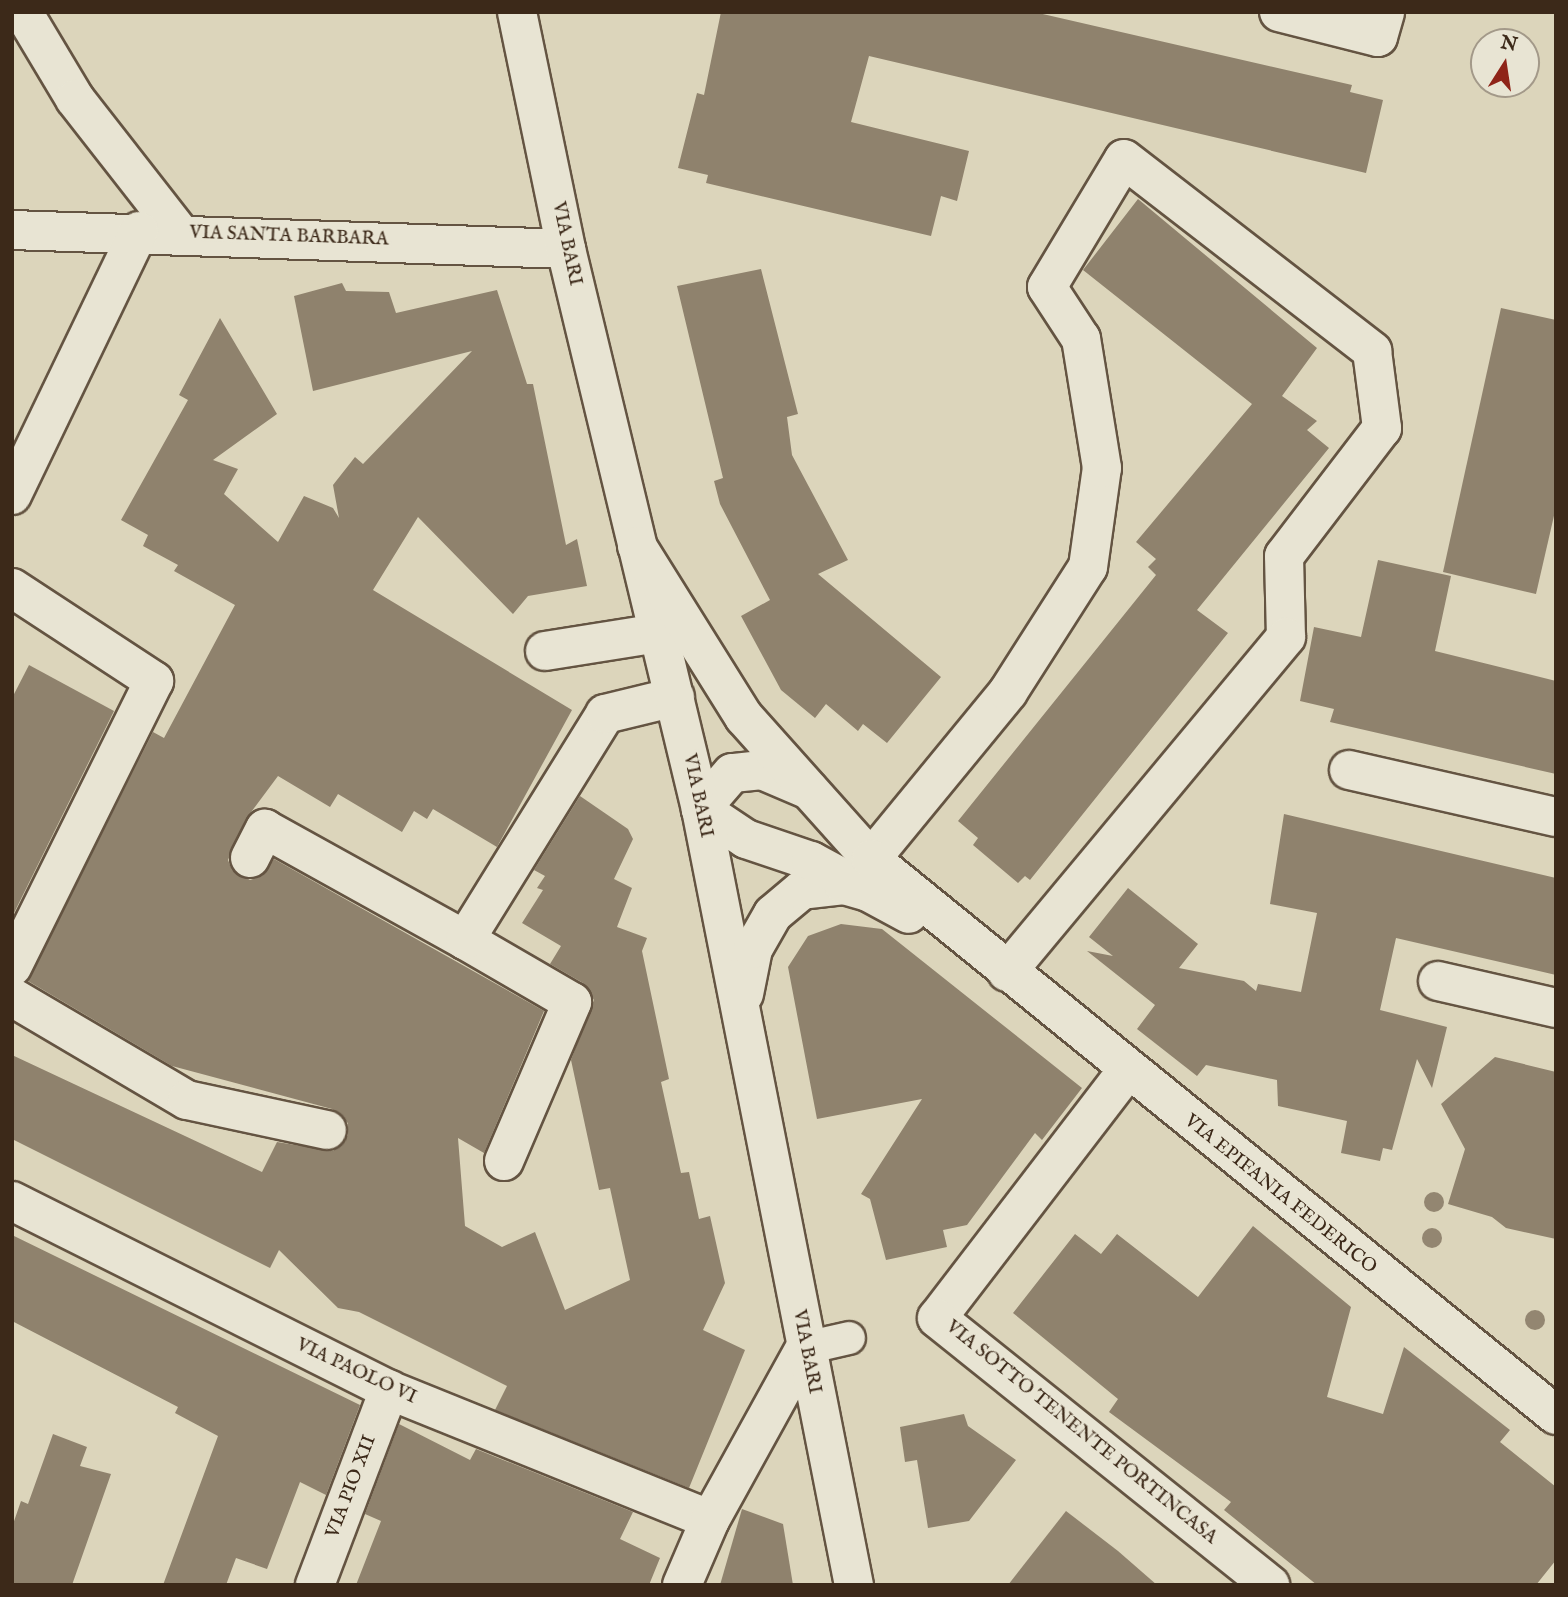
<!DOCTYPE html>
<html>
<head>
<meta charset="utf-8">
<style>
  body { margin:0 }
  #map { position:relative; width:1568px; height:1597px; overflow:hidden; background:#dcd5bb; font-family:"IM FELL English",serif }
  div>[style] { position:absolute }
  .building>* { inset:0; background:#8f826d }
  .roads { filter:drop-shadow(2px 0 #645442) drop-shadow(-2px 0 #645442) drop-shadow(0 2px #645442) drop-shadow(0 -2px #645442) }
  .pedestrian>* { height:32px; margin:-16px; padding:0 16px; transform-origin:16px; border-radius:16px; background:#e8e4d3 }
  .minor>* { height:38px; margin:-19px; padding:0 19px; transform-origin:19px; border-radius:19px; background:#e8e4d3 }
  .tertiary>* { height:38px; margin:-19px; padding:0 19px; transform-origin:19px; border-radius:19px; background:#e8e4d3 }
  .secondary>* { height:38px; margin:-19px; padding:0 19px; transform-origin:19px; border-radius:19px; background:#e8e4d3 }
  .trees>* { width:20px; height:20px; margin:-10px; border-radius:50%; background:#938671 }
  span { translate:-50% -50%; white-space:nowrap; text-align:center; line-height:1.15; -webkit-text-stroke:5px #e8e4d3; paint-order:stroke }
  .street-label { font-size:19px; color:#3c2919 }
  .frame { position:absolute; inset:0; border:14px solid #3c2919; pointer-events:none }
  .north { position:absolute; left:1470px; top:28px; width:70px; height:70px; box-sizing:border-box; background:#e8e4d3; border:2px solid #a39989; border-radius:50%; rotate:12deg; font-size:19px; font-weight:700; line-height:28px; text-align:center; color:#3c2919 }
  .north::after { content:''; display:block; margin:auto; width:24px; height:32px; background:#8f2418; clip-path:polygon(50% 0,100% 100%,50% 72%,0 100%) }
</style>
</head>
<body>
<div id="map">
  <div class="building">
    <i style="clip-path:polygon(721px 12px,1034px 12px,1352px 85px,1350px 92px,1383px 100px,1366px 173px,869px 56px,851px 122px,969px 151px,957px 201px,941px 196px,931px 236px,706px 183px,708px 175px,678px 168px,697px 93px,704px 95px)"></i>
    <i style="clip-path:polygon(1138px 199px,1317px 348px,1282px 396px,1317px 421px,1307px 430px,1329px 448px,1197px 610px,1228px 633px,1030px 880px,1025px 876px,1018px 883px,973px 845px,978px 838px,958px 821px,1156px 575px,1148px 567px,1156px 559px,1136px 542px,1252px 404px,1083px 270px)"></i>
    <i style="clip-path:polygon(761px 269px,798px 414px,787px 417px,792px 455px,848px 560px,818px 574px,941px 677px,887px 743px,863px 724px,858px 731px,826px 704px,815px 718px,781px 690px,741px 616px,770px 600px,720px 504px,714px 481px,723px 478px,677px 286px)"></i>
    <i style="clip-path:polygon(342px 283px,346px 291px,389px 292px,396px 313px,497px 290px,527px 384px,533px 384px,566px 545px,577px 539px,587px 586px,528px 596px,513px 614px,418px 517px,373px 590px,572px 710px,497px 847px,433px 809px,427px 819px,414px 811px,402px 832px,338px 794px,330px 807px,278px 776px,246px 819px,228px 860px,232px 870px,250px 880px,262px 876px,274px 859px,544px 1011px,484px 1153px,458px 1138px,465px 1226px,502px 1247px,535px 1232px,565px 1310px,630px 1280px,610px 1188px,599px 1190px,571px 1060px,594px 1000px,583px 983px,550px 964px,561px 946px,522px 923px,543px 890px,537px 888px,545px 876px,534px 870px,580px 796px,628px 829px,633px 839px,614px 879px,632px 888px,617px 927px,647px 938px,642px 951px,669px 1079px,661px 1082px,681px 1173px,689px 1172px,699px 1219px,710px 1216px,725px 1283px,703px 1330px,745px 1350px,689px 1488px,495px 1410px,507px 1386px,359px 1312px,338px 1308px,279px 1250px,270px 1268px,12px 1139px,12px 1055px,262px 1172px,277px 1142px,333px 1151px,348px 1135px,348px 1123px,332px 1109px,172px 1066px,28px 981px,153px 732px,164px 738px,235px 605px,174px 571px,178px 565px,143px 546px,148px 535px,121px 520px,188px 400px,179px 395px,220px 318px,277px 414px,213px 460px,238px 469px,224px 494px,278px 542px,304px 496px,333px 508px,339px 518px,333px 485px,355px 457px,363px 464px,472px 351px,313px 391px,294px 296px)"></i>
    <i style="clip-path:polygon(1501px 308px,1556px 320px,1556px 507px,1536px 594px,1443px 572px)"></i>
    <i style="clip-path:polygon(1378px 560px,1451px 576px,1435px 651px,1556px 681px,1556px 774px,1330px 722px,1334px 709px,1300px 701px,1314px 627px,1361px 637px)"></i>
    <i style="clip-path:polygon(29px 665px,114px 711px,12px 917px,12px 698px)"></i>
    <i style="clip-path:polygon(1284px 814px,1556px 878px,1556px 975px,1396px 938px,1380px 1010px,1447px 1027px,1432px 1088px,1417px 1059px,1392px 1150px,1383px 1148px,1380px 1161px,1341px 1153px,1347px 1121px,1278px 1106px,1277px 1080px,1206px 1065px,1197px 1076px,1137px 1029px,1155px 1005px,1087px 951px,1113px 956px,1089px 937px,1128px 888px,1198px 944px,1179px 968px,1244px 981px,1256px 991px,1258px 984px,1301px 992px,1317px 913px,1270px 904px)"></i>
    <i style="clip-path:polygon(841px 924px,882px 929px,1082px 1088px,1042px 1140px,1035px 1133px,967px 1225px,943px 1230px,947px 1247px,886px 1260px,870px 1199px,861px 1194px,922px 1099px,817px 1119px,788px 967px,808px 936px)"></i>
    <i style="clip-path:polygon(1495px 1057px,1556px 1072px,1556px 1239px,1506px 1228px,1492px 1217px,1448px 1204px,1465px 1149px,1441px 1104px)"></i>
    <i style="clip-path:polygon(1253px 1226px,1351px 1307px,1327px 1397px,1383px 1414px,1404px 1347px,1510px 1430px,1500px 1442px,1556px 1487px,1556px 1560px,1536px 1585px,1317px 1585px,1224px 1510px,1231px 1502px,1109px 1412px,1118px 1399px,1013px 1313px,1075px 1234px,1101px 1254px,1117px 1234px,1198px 1297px)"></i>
    <i style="clip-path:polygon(12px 1235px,360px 1405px,326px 1495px,300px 1482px,267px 1569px,236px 1558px,226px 1585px,163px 1585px,218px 1436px,175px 1413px,178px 1407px,12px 1321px)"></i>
    <i style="clip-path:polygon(964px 1414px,968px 1426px,1016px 1460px,969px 1521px,928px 1528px,917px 1460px,905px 1462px,900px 1427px)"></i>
    <i style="clip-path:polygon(399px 1424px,470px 1460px,476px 1449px,633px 1512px,620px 1539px,660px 1558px,649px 1585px,356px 1585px,381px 1521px,365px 1514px)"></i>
    <i style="clip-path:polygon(53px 1434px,87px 1447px,80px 1466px,111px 1474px,72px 1585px,12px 1585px,12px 1527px,21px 1501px,28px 1504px)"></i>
    <i style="clip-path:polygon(742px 1509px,783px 1524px,793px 1585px,720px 1585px)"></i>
    <i style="clip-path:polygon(1066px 1511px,1118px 1551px,1157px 1585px,1008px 1585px)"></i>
  </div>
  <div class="roads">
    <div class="pedestrian">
      <i style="left:805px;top:1348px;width:45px;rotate:-12.8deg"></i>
    </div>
    <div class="minor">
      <i style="left:23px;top:12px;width:101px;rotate:59.1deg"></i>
      <i style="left:75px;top:99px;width:169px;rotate:52deg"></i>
      <i style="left:1279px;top:12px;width:102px;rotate:14.2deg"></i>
      <i style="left:1378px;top:37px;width:26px;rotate:-74deg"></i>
      <i style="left:12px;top:230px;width:554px;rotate:1.96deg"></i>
      <i style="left:12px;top:495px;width:293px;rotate:-64.3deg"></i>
      <i style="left:12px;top:588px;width:170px;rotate:33.2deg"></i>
      <i style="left:154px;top:681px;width:319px;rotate:116.4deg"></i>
      <i style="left:545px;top:651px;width:115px;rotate:-9deg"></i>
      <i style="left:1349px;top:770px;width:212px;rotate:12.8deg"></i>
      <i style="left:250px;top:858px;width:33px;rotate:-63deg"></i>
      <i style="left:265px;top:829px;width:229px;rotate:29deg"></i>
      <i style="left:871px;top:859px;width:216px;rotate:-50.6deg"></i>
      <i style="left:1008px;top:692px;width:148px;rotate:-57.4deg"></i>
      <i style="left:1088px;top:567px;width:100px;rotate:-82deg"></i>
      <i style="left:1102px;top:468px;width:131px;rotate:-99.2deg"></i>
      <i style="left:1081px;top:339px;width:62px;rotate:-123.2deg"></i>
      <i style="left:1047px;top:287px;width:149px;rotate:-59deg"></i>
      <i style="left:1124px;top:159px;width:314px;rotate:37.7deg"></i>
      <i style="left:1372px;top:351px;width:78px;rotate:82.6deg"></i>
      <i style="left:1382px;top:428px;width:161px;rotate:127.4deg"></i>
      <i style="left:1284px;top:556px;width:81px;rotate:88.6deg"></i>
      <i style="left:1286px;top:637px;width:436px;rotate:129.8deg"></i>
      <i style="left:1438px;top:981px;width:121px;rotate:12.9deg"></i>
      <i style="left:12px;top:997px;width:203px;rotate:30.5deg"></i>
      <i style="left:187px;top:1100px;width:143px;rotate:12.1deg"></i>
      <i style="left:1126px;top:1072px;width:310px;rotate:127.5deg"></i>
      <i style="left:937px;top:1318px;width:427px;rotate:38.7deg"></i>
      <i style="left:504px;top:1161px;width:173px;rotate:-66.8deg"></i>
      <i style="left:572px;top:1002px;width:124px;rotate:-149.9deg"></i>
      <i style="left:465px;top:940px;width:266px;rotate:-58.2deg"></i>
      <i style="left:605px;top:714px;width:72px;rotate:-13.7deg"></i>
      <i style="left:12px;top:1201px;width:422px;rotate:26.6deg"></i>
      <i style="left:389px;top:1390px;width:346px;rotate:22deg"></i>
      <i style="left:315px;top:1585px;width:209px;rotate:-69.2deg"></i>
      <i style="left:682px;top:1585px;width:71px;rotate:-66.7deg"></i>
      <i style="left:710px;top:1520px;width:196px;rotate:-61.1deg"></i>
    </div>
    <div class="tertiary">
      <i style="left:809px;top:790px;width:51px;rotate:-156.9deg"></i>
      <i style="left:762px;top:770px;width:30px;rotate:174deg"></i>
      <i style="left:732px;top:773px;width:48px;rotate:130.7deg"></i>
      <i style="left:701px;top:809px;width:791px;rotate:78.85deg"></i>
      <i style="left:744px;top:994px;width:46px;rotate:-78.7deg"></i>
      <i style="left:753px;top:949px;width:40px;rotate:-60.3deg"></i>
      <i style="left:773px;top:914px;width:38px;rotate:-40deg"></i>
      <i style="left:802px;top:890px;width:42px;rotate:-6.8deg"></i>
      <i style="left:844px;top:885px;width:29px;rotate:16deg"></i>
    </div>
    <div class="secondary">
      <i style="left:517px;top:12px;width:242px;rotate:78.3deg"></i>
      <i style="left:566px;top:249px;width:576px;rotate:76.45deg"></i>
      <i style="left:701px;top:809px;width:54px;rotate:33.7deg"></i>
      <i style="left:746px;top:839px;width:69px;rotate:18.7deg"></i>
      <i style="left:811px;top:861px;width:111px;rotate:28.4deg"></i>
      <i style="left:637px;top:546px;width:202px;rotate:58deg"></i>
      <i style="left:744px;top:717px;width:191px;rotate:48.2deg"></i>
      <i style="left:871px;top:859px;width:882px;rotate:39.07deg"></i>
    </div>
  </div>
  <div class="trees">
    <i style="left:1434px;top:1202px"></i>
    <i style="left:1432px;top:1238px"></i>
    <i style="left:1535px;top:1320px"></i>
  </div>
  <div class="street-label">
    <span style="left:289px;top:237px;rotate:2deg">VIA SANTA BARBARA</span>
    <span style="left:566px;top:244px;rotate:78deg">VIA BARI</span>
    <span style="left:697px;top:796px;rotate:78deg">VIA BARI</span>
    <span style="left:1280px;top:1195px;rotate:39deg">VIA EPIFANIA FEDERICO</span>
    <span style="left:806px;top:1352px;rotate:79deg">VIA BARI</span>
    <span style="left:356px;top:1372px;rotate:25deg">VIA PAOLO VI</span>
    <span style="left:1081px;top:1433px;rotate:39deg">VIA SOTTO TENENTE PORTINCASA</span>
    <span style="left:352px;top:1487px;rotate:-69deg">VIA PIO XII</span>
  </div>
  <div class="frame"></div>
  <div class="north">N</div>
</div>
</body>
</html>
